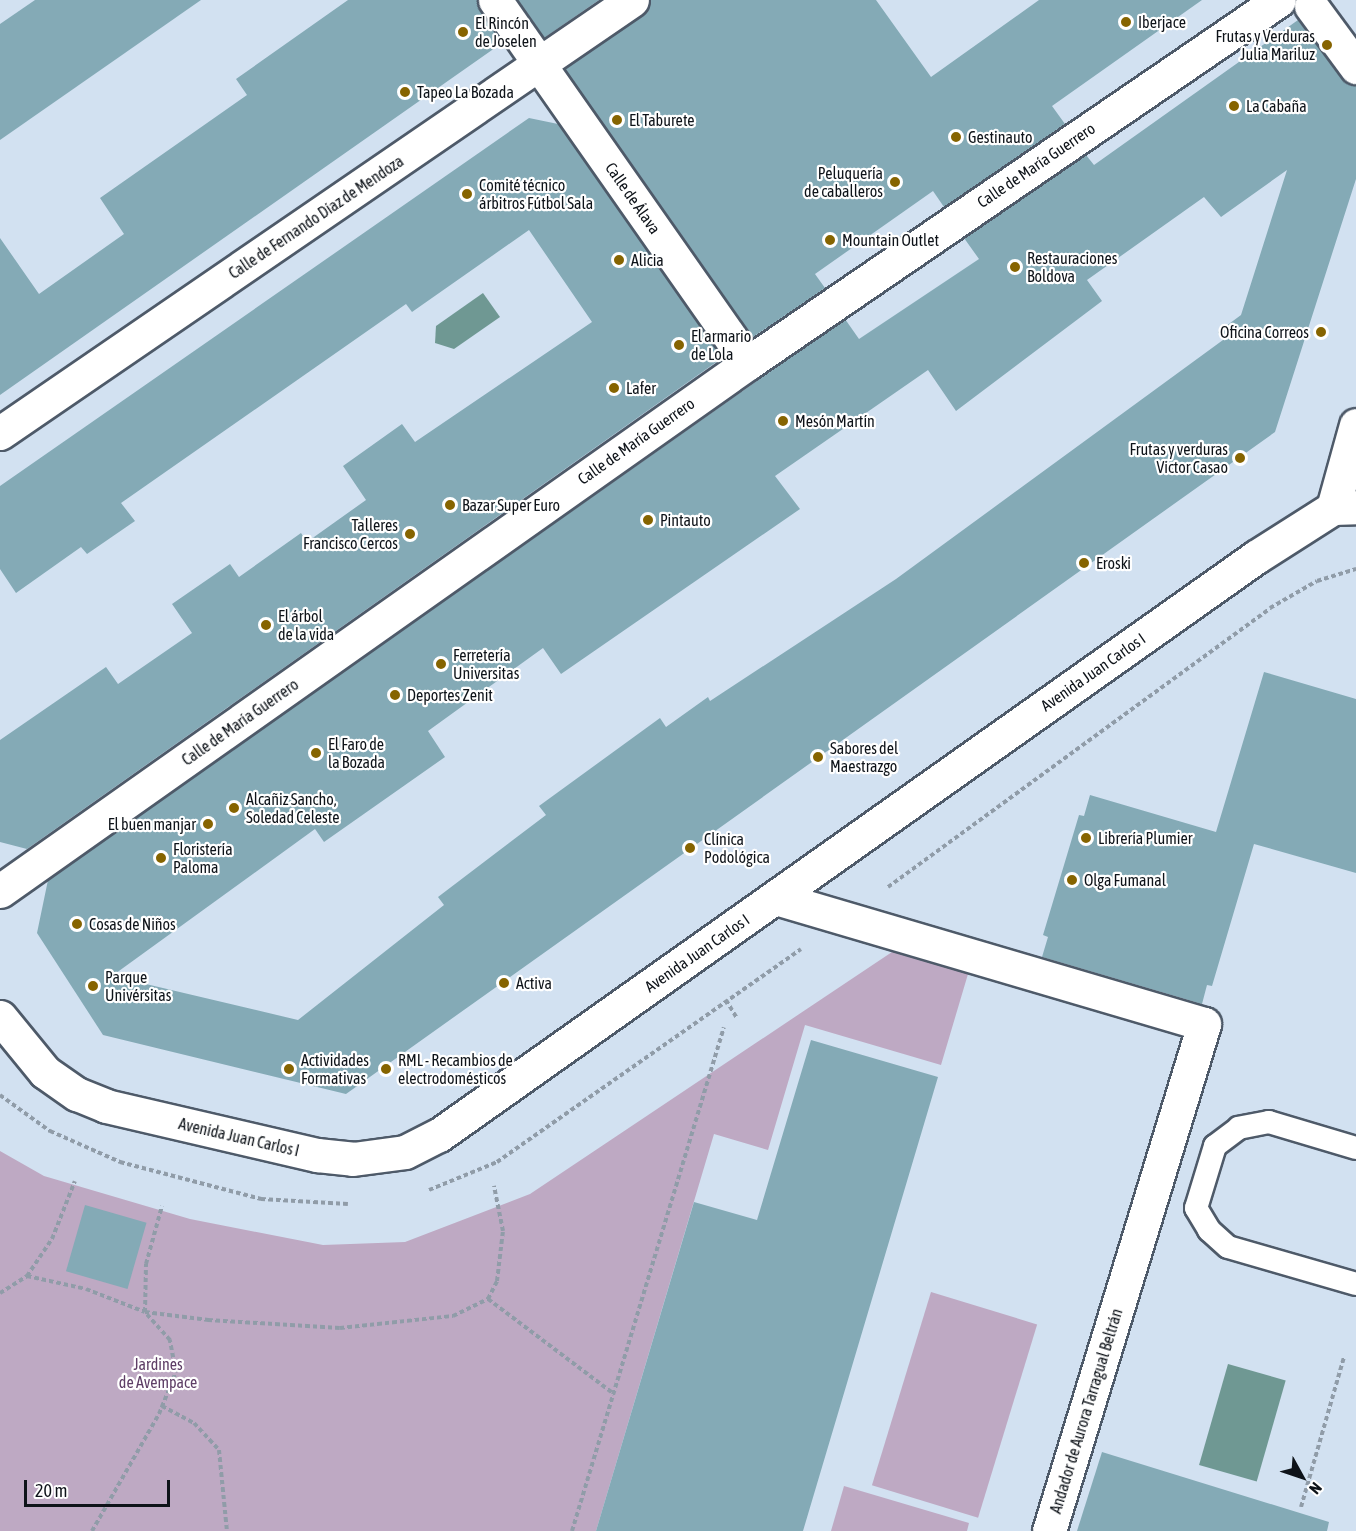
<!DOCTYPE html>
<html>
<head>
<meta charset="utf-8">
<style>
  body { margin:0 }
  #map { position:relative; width:1356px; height:1531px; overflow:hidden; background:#d2e1f1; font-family:"Asap Condensed",sans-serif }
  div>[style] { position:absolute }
  .green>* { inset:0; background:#bea9c3; transform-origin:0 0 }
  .water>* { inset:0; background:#6f9893; transform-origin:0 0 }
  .building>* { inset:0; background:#84aab6; transform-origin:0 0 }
  .path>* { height:4px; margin-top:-2px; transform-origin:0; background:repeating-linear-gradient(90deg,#909ca8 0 4.5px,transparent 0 7.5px) }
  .roads { filter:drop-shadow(2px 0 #4e5a69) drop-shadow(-2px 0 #4e5a69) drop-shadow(0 2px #4e5a69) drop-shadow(0 -2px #4e5a69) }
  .lane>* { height:22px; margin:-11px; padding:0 11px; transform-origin:11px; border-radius:11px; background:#fff }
  .street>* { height:33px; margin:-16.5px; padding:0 16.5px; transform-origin:16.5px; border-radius:16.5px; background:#fff }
  .secondary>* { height:33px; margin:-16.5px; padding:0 16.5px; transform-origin:16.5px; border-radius:16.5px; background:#fff }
  .dots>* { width:16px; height:16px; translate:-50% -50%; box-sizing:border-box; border:3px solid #fff; border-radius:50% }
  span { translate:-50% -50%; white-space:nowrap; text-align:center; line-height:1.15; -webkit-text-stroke:4.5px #fff; paint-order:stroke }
  .poi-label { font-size:16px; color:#0e1319 }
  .left { translate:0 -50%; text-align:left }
  .right { translate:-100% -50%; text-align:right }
  .street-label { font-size:16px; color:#0e1319 }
  .park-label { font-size:16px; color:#5e3e66 }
  .north { position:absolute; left:1272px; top:1447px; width:60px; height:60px; -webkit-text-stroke:4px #fff; paint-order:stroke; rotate:130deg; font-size:16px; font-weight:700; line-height:24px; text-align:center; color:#0e1319 }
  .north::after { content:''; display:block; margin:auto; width:21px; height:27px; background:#0e1319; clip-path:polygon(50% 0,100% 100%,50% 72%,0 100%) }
  .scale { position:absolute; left:24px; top:1480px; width:146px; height:27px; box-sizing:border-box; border:3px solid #0e1319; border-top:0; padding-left:8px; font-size:18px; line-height:21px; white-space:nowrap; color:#0e1319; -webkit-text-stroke:4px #fff; paint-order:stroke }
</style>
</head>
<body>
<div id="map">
  <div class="green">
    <i style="clip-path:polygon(892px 952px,968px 974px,941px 1065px,805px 1025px,768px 1150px,714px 1134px,596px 1531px,0 1531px,0 1151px,44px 1176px,190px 1219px,323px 1245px,405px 1242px,530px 1194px)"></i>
    <i style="left:931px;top:1292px;width:111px;height:202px;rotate:17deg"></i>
    <i style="clip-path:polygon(844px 1486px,969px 1523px,967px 1531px,831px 1531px)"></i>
  </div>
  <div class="water">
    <i style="clip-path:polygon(483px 293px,500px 317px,454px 349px,435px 343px,436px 326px)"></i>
    <i style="left:1228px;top:1364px;width:60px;height:105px;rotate:16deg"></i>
  </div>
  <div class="building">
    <i style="clip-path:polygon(35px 0,201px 0,0 140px,0 24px)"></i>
    <i style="clip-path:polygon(348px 0,477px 0,502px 43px,0 395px,0 238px,39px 294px,124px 234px,100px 198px,247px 95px,236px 79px)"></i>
    <i style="clip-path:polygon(518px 0,599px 0,544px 38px)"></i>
    <i style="clip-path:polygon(651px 0,876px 0,931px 77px,1039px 0,1202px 0,1052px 106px,1065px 124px,944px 207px,933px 191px,815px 274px,825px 288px,753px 337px,565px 69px,643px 15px)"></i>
    <i style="clip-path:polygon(evenodd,1298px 20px,1341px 78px,1356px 85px,1356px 179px,1275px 432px,346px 1094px,103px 1035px,37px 933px,48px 880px,845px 319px,859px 339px,979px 259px,964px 238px,1086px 155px,1094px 165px,1298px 20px,1287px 170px,1241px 315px,1218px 332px,1223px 340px,896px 579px,710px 701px,708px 697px,666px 727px,660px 718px,539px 806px,546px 815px,438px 897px,444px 905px,298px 1020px,112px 976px,315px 829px,324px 842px,445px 757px,428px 731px,543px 648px,561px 674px,800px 509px,775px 476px,928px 370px,956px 411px,1102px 301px,1087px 280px,1204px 197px,1221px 217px,1287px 170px)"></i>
    <i style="clip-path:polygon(529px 118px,558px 124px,722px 358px,27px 849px,0 842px,0 740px,106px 667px,118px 684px,192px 633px,172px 604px,230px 564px,239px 577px,301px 533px,307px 542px,366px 500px,343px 466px,402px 424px,415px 442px,592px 322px,529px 230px,412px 312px,406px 304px,121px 503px,135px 521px,87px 554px,81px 547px,16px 593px,0 569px,0 486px)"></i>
    <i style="clip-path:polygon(1264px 672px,1356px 699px,1356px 873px,1254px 844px,1212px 986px,1207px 985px,1202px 1004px,1042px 957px,1048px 937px,1043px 935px,1079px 815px,1084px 816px,1090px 795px,1216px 832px)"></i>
    <i style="clip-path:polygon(811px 1040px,938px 1077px,803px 1531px,596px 1531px,694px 1202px,757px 1220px)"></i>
    <i style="left:85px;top:1205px;width:64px;height:69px;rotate:16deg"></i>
    <i style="clip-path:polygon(1102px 1452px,1329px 1522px,1327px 1531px,1077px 1531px)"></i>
  </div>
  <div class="path">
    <i style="left:888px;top:887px;width:473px;rotate:-36.1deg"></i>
    <i style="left:1270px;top:608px;width:54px;rotate:-29.9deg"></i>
    <i style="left:1317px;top:581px;width:41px;rotate:-17.1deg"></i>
    <i style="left:726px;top:1000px;width:21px;rotate:59deg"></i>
    <i style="left:0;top:1095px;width:62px;rotate:35.8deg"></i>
    <i style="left:50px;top:1131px;width:77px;rotate:23.9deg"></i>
    <i style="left:120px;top:1162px;width:146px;rotate:14.7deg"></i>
    <i style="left:261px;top:1199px;width:87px;rotate:3.3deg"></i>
    <i style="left:429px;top:1190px;width:74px;rotate:-22.4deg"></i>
    <i style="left:497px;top:1162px;width:371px;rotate:-35deg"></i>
    <i style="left:27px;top:1276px;width:60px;rotate:12.4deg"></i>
    <i style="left:86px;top:1289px;width:63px;rotate:21.3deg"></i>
    <i style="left:145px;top:1312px;width:64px;rotate:7.2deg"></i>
    <i style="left:208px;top:1320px;width:132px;rotate:3.5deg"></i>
    <i style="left:340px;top:1328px;width:114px;rotate:-6.1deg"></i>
    <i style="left:453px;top:1316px;width:39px;rotate:-26deg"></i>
    <i style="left:488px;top:1299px;width:20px;rotate:-63deg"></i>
    <i style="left:497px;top:1281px;width:50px;rotate:-83.2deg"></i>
    <i style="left:503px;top:1231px;width:46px;rotate:-101.3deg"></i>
    <i style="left:0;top:1293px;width:32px;rotate:-32deg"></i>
    <i style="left:27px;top:1276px;width:45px;rotate:-56deg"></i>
    <i style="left:52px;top:1239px;width:62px;rotate:-68.4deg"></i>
    <i style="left:488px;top:1299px;width:158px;rotate:37deg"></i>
    <i style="left:162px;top:1406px;width:36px;rotate:28deg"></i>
    <i style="left:194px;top:1423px;width:37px;rotate:47deg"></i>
    <i style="left:219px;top:1450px;width:81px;rotate:84.4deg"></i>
    <i style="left:1301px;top:1507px;width:156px;rotate:-74deg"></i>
    <i style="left:92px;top:1531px;width:135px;rotate:-60.2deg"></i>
    <i style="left:159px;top:1414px;width:45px;rotate:-68deg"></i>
    <i style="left:176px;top:1372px;width:33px;rotate:-101deg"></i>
    <i style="left:170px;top:1340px;width:38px;rotate:-132deg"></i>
    <i style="left:145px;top:1312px;width:48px;rotate:-88.8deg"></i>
    <i style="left:146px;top:1264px;width:60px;rotate:-74.6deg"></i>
    <i style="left:572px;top:1531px;width:526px;rotate:-73.22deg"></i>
  </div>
  <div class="roads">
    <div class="lane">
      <i style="left:1356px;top:1148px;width:91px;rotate:-163.4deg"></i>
      <i style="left:1269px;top:1122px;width:31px;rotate:169deg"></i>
      <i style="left:1239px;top:1128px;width:30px;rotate:143deg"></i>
      <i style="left:1215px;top:1146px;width:65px;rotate:107deg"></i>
      <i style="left:1196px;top:1208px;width:26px;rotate:59deg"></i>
      <i style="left:1209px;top:1230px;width:25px;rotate:42deg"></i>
      <i style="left:1228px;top:1247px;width:133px;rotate:16.1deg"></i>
    </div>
    <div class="street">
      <i style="left:495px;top:0;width:68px;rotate:55.1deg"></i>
      <i style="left:1311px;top:6px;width:76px;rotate:53.6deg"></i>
      <i style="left:545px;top:73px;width:342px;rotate:55deg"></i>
      <i style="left:0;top:433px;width:766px;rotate:-34.42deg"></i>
      <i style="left:0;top:891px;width:916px;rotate:-35.22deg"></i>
      <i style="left:748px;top:363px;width:643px;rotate:-34.36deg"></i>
      <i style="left:776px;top:898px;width:446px;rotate:16.4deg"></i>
      <i style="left:1204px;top:1024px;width:530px;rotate:107deg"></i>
    </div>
    <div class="secondary">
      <i style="left:1333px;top:508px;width:86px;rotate:-74.5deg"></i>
      <i style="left:0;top:1017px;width:71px;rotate:50.7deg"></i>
      <i style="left:45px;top:1072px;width:39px;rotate:35deg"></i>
      <i style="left:77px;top:1094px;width:31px;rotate:22deg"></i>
      <i style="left:106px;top:1106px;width:217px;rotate:13.1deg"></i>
      <i style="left:317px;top:1155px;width:36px;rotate:6deg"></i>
      <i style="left:353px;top:1159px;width:52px;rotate:-7.7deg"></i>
      <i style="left:405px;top:1152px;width:38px;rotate:-27deg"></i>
      <i style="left:439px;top:1135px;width:1001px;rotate:-35.28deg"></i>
      <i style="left:1256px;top:557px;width:91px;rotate:-32.5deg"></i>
      <i style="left:1333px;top:508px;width:23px;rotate:-2deg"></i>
    </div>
  </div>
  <div class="dots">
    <i style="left:1126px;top:22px;background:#866400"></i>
    <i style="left:463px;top:32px;background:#866400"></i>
    <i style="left:1327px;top:45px;background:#866400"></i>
    <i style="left:405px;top:92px;background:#866400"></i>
    <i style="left:1234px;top:106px;background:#866400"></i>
    <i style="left:617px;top:120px;background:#866400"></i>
    <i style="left:956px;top:137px;background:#866400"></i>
    <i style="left:895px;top:182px;background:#866400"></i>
    <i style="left:467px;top:194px;background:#866400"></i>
    <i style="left:830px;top:240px;background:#866400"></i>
    <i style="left:619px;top:260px;background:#866400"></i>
    <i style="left:1015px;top:267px;background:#866400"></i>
    <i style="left:1321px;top:332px;background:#866400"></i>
    <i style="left:679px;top:345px;background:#866400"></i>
    <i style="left:614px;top:388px;background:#866400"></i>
    <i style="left:783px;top:421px;background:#866400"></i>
    <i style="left:1240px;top:458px;background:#866400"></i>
    <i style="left:450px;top:505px;background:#866400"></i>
    <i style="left:648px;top:520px;background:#866400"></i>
    <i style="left:410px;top:534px;background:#866400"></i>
    <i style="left:1084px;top:563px;background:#866400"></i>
    <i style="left:266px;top:625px;background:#866400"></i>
    <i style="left:441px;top:664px;background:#866400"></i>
    <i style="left:395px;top:695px;background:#866400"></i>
    <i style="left:316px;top:753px;background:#866400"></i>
    <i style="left:818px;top:757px;background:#866400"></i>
    <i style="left:234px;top:808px;background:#866400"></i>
    <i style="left:208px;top:824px;background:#866400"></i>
    <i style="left:1086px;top:838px;background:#866400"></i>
    <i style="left:690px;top:848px;background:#866400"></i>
    <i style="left:161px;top:858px;background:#866400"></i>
    <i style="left:1072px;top:880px;background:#866400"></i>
    <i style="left:77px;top:924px;background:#866400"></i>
    <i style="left:504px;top:983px;background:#866400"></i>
    <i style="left:93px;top:986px;background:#866400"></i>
    <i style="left:289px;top:1069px;background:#866400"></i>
    <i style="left:386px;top:1069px;background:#866400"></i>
  </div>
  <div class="poi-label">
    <span class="left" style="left:1138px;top:22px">Iberjace</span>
    <span class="left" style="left:475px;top:32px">El Rincón<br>de Joselen</span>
    <span class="right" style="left:1315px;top:45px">Frutas y Verduras<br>Julia Mariluz</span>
    <span class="left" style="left:417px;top:92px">Tapeo La Bozada</span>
    <span class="left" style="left:1246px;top:106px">La Cabaña</span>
    <span class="left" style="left:629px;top:120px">El Taburete</span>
    <span class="left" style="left:968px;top:137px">Gestinauto</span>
    <span class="right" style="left:883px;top:182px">Peluquería<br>de caballeros</span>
    <span class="left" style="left:479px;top:194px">Comité técnico<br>árbitros Fútbol Sala</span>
    <span class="left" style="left:842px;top:240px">Mountain Outlet</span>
    <span class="left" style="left:1027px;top:267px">Restauraciones<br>Boldova</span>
    <span class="left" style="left:631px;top:260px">Alicia</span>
    <span class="right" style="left:1309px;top:332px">Oficina Correos</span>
    <span class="left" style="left:691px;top:345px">El armario<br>de Lola</span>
    <span class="left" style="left:626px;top:388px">Lafer</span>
    <span class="left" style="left:795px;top:421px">Mesón Martín</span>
    <span class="right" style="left:1228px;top:458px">Frutas y verduras<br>Victor Casao</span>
    <span class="left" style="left:462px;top:505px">Bazar Super Euro</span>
    <span class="left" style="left:660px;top:520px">Pintauto</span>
    <span class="right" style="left:398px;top:534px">Talleres<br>Francisco Cercos</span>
    <span class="left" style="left:1096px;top:563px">Eroski</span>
    <span class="left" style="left:278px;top:625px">El árbol<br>de la vida</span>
    <span class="left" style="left:453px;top:664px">Ferretería<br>Universitas</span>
    <span class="left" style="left:407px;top:695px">Deportes Zenit</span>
    <span class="left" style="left:328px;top:753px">El Faro de<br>la Bozada</span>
    <span class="left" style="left:830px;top:757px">Sabores del<br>Maestrazgo</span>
    <span class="left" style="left:246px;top:808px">Alcañiz Sancho,<br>Soledad Celeste</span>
    <span class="right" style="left:196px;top:824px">El buen manjar</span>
    <span class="left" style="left:1098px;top:838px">Librería Plumier</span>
    <span class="left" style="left:704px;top:848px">Clínica<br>Podológica</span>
    <span class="left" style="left:173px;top:858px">Floristería<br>Paloma</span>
    <span class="left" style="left:1084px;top:880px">Olga Fumanal</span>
    <span class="left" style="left:89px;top:924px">Cosas de Niños</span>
    <span class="left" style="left:105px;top:986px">Parque<br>Univérsitas</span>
    <span class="left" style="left:516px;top:983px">Activa</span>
    <span class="left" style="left:301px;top:1069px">Actividades<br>Formativas</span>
    <span class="left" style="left:398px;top:1069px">RML - Recambios de<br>electrodomésticos</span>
  </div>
  <div class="street-label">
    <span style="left:1036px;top:165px;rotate:-34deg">Calle de María Guerrero</span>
    <span style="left:633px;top:198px;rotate:55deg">Calle de Álava</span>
    <span style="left:316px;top:217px;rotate:-34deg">Calle de Fernando Díaz de Mendoza</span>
    <span style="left:636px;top:441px;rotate:-35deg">Calle de María Guerrero</span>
    <span style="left:1093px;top:672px;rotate:-35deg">Avenida Juan Carlos I</span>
    <span style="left:240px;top:722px;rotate:-35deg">Calle de María Guerrero</span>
    <span style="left:697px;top:953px;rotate:-35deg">Avenida Juan Carlos I</span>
    <span style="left:239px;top:1137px;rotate:13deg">Avenida Juan Carlos I</span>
    <span style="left:1086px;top:1411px;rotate:-73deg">Andador de Aurora Tarragual Beltrán</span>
  </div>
  <div class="park-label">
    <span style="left:158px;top:1373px">Jardines<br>de Avempace</span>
  </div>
  <div class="north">N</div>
  <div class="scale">20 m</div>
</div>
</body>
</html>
